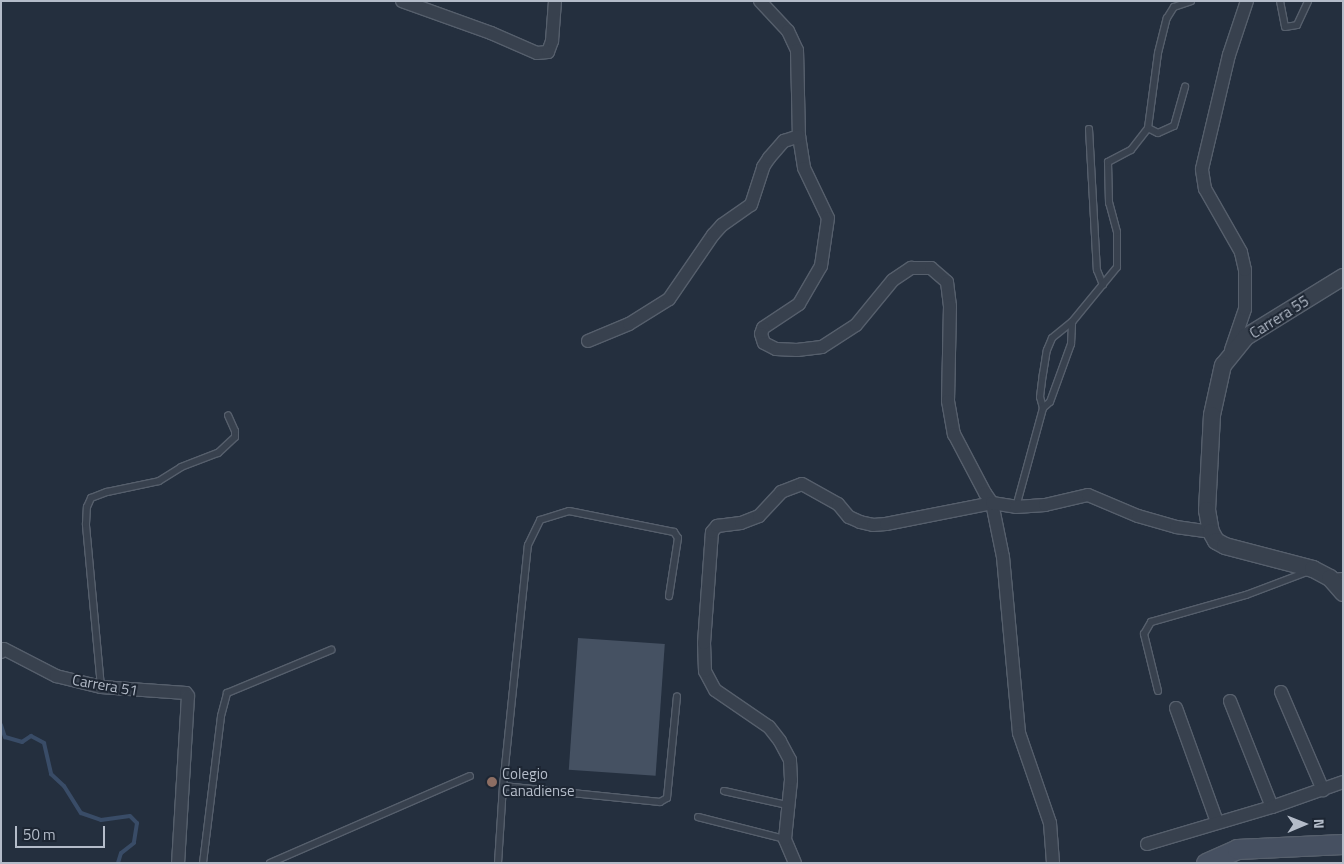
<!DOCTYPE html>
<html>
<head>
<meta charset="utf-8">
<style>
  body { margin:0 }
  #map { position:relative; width:1344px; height:864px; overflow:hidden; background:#242f3e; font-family:"Titillium Web",sans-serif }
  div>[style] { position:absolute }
  .stream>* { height:4px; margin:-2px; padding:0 2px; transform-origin:2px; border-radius:2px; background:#394c67 }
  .building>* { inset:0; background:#455162; transform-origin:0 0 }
  .roads { filter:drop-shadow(1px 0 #565f6c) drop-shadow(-1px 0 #565f6c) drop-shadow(0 1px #565f6c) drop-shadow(0 -1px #565f6c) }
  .service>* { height:6px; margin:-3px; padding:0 3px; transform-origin:3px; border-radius:3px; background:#38414e }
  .minor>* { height:12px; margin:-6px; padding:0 6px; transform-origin:6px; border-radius:6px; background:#38414e }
  .tertiary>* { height:16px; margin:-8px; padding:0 8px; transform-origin:8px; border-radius:8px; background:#38414e }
  .secondary>* { height:19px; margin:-9.5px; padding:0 9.5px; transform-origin:9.5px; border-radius:9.5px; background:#465061 }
  .dots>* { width:14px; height:14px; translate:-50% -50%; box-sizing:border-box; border:2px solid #1d2633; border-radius:50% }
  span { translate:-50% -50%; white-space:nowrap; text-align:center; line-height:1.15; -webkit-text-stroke:4px #1d2633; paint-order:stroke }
  .street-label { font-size:15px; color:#b4bcc9 }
  .poi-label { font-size:15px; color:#b4bcc9 }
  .left { translate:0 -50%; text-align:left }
  .frame { position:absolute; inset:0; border:2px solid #b4bcc9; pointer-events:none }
  .north { position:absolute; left:1279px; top:799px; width:50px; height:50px; -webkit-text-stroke:4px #1d2633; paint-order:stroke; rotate:89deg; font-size:14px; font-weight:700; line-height:20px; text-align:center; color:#b4bcc9 }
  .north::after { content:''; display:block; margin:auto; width:18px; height:22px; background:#b4bcc9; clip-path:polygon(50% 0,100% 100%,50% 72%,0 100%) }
  .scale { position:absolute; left:15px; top:826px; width:90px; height:22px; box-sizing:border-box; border:2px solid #b4bcc9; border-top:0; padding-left:6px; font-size:15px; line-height:18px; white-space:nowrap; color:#b4bcc9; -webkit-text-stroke:4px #1d2633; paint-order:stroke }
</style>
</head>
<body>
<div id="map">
  <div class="stream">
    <i style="left:1px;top:725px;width:13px;rotate:72deg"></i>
    <i style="left:5px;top:737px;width:18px;rotate:16deg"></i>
    <i style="left:22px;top:742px;width:11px;rotate:-34deg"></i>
    <i style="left:31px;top:736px;width:15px;rotate:28deg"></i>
    <i style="left:44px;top:743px;width:32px;rotate:77deg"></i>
    <i style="left:51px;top:774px;width:18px;rotate:43deg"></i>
    <i style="left:64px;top:786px;width:32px;rotate:58deg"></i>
    <i style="left:81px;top:813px;width:21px;rotate:19deg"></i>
    <i style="left:101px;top:820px;width:29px;rotate:-8deg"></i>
    <i style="left:130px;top:816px;width:10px;rotate:45deg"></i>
    <i style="left:137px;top:823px;width:20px;rotate:99deg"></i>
    <i style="left:134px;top:843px;width:16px;rotate:142deg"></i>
    <i style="left:121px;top:853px;width:10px;rotate:107deg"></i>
  </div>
  <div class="building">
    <i style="left:578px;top:638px;width:87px;height:132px;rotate:4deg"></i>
  </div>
  <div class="roads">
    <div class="service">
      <i style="left:1280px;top:1px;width:26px;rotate:79deg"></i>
      <i style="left:1285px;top:27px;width:12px;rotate:-9deg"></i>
      <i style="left:1297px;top:25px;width:26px;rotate:-65deg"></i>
      <i style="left:1148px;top:128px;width:11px;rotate:27deg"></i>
      <i style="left:1158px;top:133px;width:17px;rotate:-24deg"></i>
      <i style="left:1174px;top:126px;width:41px;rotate:-74.2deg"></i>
      <i style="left:1089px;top:129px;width:141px;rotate:86.8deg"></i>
      <i style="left:1097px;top:270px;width:16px;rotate:68deg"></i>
      <i style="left:1043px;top:408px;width:11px;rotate:-105deg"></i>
      <i style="left:1040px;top:397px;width:23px;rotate:-83deg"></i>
      <i style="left:1043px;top:374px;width:24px;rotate:-81deg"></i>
      <i style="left:1047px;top:350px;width:13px;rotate:-67deg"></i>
      <i style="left:1052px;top:338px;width:26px;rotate:-39deg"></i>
      <i style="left:1072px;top:322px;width:71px;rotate:-50.7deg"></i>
      <i style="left:1117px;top:267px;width:35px;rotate:-90deg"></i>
      <i style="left:1117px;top:232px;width:30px;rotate:-105deg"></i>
      <i style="left:1109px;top:203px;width:41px;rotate:-91.4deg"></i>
      <i style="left:1108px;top:162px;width:26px;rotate:-28deg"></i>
      <i style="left:1131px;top:150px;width:28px;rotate:-52deg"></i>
      <i style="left:1148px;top:128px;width:76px;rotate:-82.4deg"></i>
      <i style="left:1158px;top:53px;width:36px;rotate:-76deg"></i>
      <i style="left:1167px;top:18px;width:13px;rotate:-58deg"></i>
      <i style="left:1174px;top:7px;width:18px;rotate:-19deg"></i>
      <i style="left:1016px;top:507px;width:103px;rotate:-74.7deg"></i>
      <i style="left:1043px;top:408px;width:9px;rotate:-41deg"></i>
      <i style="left:1050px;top:402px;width:62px;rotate:-70.1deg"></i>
      <i style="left:1071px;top:344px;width:22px;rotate:-87deg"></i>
      <i style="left:1331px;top:577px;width:12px;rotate:-5deg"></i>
      <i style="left:101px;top:687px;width:164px;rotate:-95.3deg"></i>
      <i style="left:86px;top:524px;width:17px;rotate:-87deg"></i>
      <i style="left:87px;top:507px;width:10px;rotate:-66deg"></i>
      <i style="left:91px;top:498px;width:17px;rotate:-21deg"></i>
      <i style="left:107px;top:492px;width:53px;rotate:-11.9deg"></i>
      <i style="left:159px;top:481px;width:26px;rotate:-32deg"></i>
      <i style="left:181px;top:467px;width:40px;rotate:-21deg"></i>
      <i style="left:218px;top:453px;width:23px;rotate:-43deg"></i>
      <i style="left:235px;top:437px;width:6px;rotate:-90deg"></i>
      <i style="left:235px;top:431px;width:17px;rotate:-114deg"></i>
      <i style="left:1158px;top:691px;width:59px;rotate:-103.8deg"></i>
      <i style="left:1144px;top:634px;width:14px;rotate:-60deg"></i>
      <i style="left:1151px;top:622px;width:99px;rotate:-15.9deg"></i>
      <i style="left:1246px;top:595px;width:65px;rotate:-20.7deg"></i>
      <i style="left:503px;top:786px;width:158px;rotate:5.8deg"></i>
      <i style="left:660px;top:802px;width:8px;rotate:-30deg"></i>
      <i style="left:667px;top:798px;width:102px;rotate:-84.4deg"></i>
      <i style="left:724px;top:791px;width:65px;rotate:12.5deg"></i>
      <i style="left:698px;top:817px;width:90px;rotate:14.2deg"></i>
      <i style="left:203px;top:863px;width:148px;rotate:-83deg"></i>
      <i style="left:221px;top:716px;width:24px;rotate:-75deg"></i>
      <i style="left:227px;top:693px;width:113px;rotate:-22.5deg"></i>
      <i style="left:270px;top:863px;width:218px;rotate:-23.5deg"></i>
      <i style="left:498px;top:863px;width:77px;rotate:-86.3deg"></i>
      <i style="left:503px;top:786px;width:242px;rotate:-84.1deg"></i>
      <i style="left:528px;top:545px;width:28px;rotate:-64deg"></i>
      <i style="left:540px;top:520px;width:30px;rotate:-17deg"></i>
      <i style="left:569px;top:511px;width:107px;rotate:11.3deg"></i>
      <i style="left:674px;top:532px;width:7px;rotate:56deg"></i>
      <i style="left:678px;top:538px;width:59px;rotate:98.8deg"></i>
    </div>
    <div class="minor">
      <i style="left:402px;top:1px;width:95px;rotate:19.8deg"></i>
      <i style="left:491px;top:33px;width:50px;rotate:23.5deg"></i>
      <i style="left:537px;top:53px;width:11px;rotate:-5deg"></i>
      <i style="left:548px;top:52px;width:12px;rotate:-70deg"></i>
      <i style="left:552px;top:41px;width:40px;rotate:-85.7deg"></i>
      <i style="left:760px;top:1px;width:41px;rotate:47deg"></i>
      <i style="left:788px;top:31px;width:21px;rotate:65deg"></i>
      <i style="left:797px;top:50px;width:86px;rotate:88.7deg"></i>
      <i style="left:799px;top:136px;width:32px;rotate:81deg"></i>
      <i style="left:804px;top:168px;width:55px;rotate:64.4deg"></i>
      <i style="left:828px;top:218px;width:49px;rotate:98.3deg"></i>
      <i style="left:821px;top:266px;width:44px;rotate:120.1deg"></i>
      <i style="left:799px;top:304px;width:43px;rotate:146.3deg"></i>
      <i style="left:763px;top:328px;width:6px;rotate:108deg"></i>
      <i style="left:761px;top:334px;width:9px;rotate:72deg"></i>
      <i style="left:764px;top:343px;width:13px;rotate:27deg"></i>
      <i style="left:776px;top:349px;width:21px;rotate:3deg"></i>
      <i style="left:797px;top:350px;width:25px;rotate:-7deg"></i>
      <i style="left:822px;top:347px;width:40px;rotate:-32.9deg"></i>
      <i style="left:856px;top:325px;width:58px;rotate:-50.6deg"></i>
      <i style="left:893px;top:280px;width:22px;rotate:-34deg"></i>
      <i style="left:911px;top:268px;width:20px"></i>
      <i style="left:931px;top:268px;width:21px;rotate:41deg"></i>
      <i style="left:947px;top:282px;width:24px;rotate:83deg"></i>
      <i style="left:950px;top:306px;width:95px;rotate:91.2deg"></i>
      <i style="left:948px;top:401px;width:34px;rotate:80deg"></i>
      <i style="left:954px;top:434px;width:67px;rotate:62.3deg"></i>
      <i style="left:985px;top:493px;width:12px;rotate:55deg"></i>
      <i style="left:992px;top:503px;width:55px;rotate:78.5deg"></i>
      <i style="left:1003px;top:557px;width:177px;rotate:84.8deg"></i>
      <i style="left:1019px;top:733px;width:95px;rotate:71deg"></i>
      <i style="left:1050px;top:823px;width:40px;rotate:85.7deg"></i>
      <i style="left:588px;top:341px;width:44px;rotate:-22.5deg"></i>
      <i style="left:629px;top:324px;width:47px;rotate:-32deg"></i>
      <i style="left:669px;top:299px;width:78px;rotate:-55.5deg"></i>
      <i style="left:713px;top:235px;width:13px;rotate:-48deg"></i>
      <i style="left:722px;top:225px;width:35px;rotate:-35deg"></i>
      <i style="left:751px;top:205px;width:40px;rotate:-72deg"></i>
      <i style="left:763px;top:167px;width:11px;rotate:-56deg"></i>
      <i style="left:769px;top:158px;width:23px;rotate:-49deg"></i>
      <i style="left:784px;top:141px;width:16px;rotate:-18deg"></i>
      <i style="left:1231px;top:350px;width:43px;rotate:-71.1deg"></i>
      <i style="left:1245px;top:309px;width:39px;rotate:-90deg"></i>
      <i style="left:1245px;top:270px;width:18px;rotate:-103deg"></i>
      <i style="left:1241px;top:252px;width:73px;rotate:-119.7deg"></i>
      <i style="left:1205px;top:189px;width:20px;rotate:-99deg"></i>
      <i style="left:1202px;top:169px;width:117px;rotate:-76.7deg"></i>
      <i style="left:1229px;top:55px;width:57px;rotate:-71.6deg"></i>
      <i style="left:1px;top:652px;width:4px;rotate:-45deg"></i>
      <i style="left:4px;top:649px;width:59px;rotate:27.4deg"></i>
      <i style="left:56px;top:676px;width:46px;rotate:13.7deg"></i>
      <i style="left:101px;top:687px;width:85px;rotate:4deg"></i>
      <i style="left:186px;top:693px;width:4px;rotate:56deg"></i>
      <i style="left:188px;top:696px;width:167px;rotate:93.4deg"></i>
      <i style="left:1281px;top:692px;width:107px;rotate:66.8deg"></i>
      <i style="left:1230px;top:701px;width:114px;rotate:68.4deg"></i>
      <i style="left:1176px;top:708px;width:121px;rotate:70.2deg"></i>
      <i style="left:1147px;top:844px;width:130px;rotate:-16.5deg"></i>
      <i style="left:1272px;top:807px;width:75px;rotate:-19.4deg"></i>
      <i style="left:795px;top:863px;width:26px;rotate:-113deg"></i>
      <i style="left:785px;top:839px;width:59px;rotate:-84.2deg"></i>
      <i style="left:791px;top:780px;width:20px;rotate:-93deg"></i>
      <i style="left:790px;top:760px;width:21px;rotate:-118deg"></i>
      <i style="left:780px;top:741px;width:18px;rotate:-128deg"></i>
      <i style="left:769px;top:727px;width:65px;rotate:-145.6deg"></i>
      <i style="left:715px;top:690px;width:21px;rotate:-118deg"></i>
      <i style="left:705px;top:671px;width:28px;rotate:-92deg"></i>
      <i style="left:704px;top:643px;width:111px;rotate:-85.9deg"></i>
      <i style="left:712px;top:532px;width:8px;rotate:-50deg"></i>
      <i style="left:717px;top:526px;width:24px;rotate:-7deg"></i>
      <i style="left:741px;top:523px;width:19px;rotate:-21deg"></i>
      <i style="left:759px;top:516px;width:33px;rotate:-47deg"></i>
      <i style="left:781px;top:492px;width:22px;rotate:-21deg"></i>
      <i style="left:802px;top:484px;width:41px;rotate:29.1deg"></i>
      <i style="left:838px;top:504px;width:17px;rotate:50deg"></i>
      <i style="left:849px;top:517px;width:12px;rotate:24deg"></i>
      <i style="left:860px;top:522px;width:13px;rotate:13deg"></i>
      <i style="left:873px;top:525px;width:13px;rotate:-4deg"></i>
      <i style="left:886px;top:524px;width:108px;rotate:-11.2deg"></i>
      <i style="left:992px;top:503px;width:24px;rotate:9deg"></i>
      <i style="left:1016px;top:507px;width:29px;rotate:-4deg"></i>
      <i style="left:1045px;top:505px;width:44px;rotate:-13.1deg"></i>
      <i style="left:1088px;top:495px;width:54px;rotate:22.8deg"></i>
      <i style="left:1138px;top:516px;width:40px;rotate:16deg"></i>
      <i style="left:1176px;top:527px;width:35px;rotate:8deg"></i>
    </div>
    <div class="tertiary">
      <i style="left:1343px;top:277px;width:114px;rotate:148.3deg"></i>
      <i style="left:1246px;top:337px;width:36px;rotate:129deg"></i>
      <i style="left:1223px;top:365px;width:51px;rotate:102.4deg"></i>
      <i style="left:1212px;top:415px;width:95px;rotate:93deg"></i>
      <i style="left:1207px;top:510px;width:22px;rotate:80deg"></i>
      <i style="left:1211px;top:532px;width:10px;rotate:61deg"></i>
      <i style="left:1216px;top:541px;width:10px;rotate:29deg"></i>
      <i style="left:1225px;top:546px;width:91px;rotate:14.6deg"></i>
      <i style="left:1313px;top:569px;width:19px;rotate:28deg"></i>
      <i style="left:1330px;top:578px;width:20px;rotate:49deg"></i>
    </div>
    <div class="secondary">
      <i style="left:1206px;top:863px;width:34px;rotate:-24deg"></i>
      <i style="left:1237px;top:849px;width:106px;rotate:-2.7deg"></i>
    </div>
  </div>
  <div class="dots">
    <i style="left:492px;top:782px;background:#8d6e63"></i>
  </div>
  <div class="street-label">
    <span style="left:1279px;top:317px;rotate:-32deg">Carrera 55</span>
    <span style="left:105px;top:685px;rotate:10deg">Carrera 51</span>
  </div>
  <div class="poi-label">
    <span class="left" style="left:502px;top:782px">Colegio<br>Canadiense</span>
  </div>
  <div class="frame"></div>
  <div class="north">N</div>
  <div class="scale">50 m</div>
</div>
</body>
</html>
